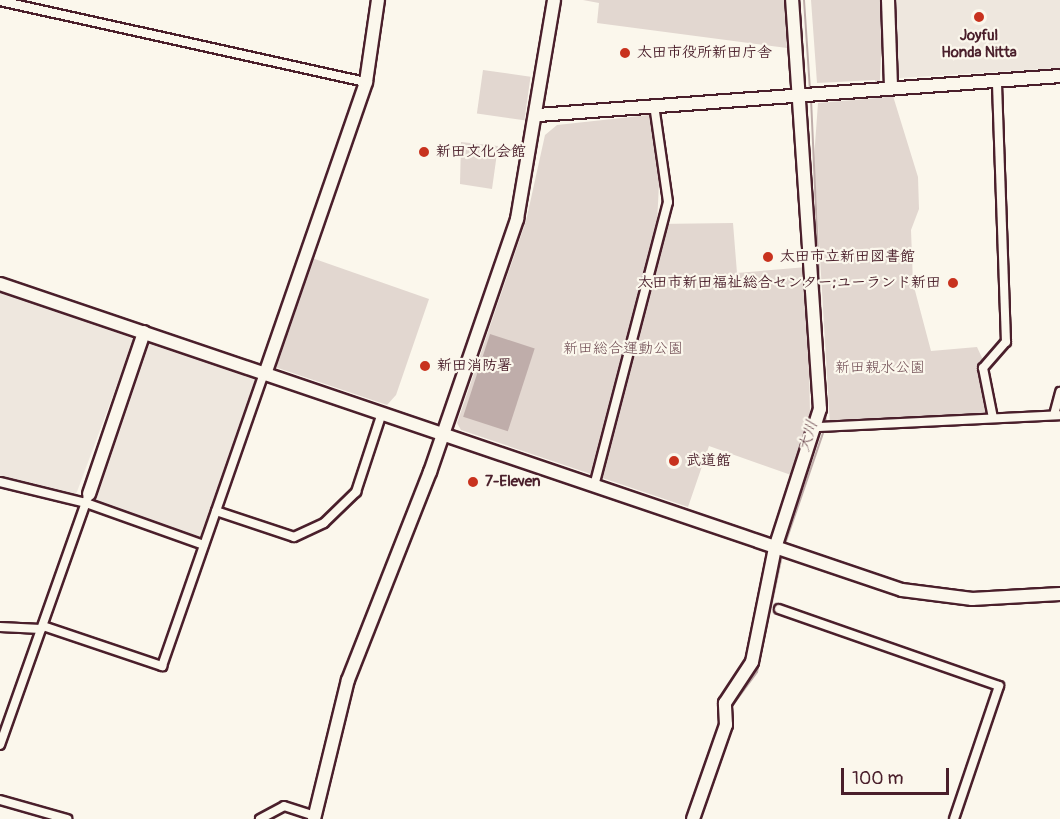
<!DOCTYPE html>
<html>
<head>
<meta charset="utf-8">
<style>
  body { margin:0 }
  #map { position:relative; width:1060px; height:819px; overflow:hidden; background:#fbf7ec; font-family:Pangolin,"Klee One",sans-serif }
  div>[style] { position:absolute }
  .built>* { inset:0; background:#eee7de; transform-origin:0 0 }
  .green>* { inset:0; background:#e2d7d0; transform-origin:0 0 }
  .water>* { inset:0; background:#bfadaa; transform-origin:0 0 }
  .stream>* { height:2px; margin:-1px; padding:0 1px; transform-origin:1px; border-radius:1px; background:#bfadaa }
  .roads { filter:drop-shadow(2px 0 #4a1f2b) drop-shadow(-2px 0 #4a1f2b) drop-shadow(0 2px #4a1f2b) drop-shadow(0 -2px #4a1f2b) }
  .street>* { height:8px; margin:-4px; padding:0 4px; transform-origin:4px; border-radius:4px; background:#fbf7ec }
  .secondary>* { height:12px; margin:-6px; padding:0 6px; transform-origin:6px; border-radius:6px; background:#fbf7ec }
  .dots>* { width:16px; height:16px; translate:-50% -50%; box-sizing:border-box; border:3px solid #fbf7ec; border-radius:50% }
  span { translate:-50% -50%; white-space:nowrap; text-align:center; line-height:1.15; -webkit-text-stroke:4.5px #fbf7ec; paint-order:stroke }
  .poi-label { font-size:15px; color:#4a1f2b; font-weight:700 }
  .left { translate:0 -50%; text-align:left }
  .right { translate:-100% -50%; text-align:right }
  .park-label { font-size:15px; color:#704d54 }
  .water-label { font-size:16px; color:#6d4a51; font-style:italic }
  .scale { position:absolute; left:841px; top:768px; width:108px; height:27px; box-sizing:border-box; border:3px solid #4a1f2b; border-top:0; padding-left:8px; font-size:18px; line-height:21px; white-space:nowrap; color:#4a1f2b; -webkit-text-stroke:4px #fbf7ec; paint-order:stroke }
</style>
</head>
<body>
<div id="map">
  <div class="built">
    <i style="clip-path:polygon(893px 0,1060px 0,1060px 68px,899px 78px)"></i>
    <i style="clip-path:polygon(0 289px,134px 339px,75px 497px,0 478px)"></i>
    <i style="left:147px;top:341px;width:117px;height:168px;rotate:19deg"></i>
  </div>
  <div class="green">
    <i style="clip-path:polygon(583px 0,784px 0,787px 48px,597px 23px,599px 3px)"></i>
    <i style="clip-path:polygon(811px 0,884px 0,879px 98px,893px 96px,918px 177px,919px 209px,911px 230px,913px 283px,931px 351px,977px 347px,984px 362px,979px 367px,988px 411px,984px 416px,830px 425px,814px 158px,818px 103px,877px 98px,875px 80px,817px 83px)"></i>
    <i style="left:483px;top:70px;width:48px;height:44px;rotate:8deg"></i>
    <i style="clip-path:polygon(649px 115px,660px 163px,657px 224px,733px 223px,737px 273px,807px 267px,810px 413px,791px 475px,709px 446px,688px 507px,461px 430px,457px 423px,526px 221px,545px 135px,557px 125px)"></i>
    <i style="clip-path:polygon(461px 142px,498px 146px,492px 189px,460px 184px)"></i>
    <i style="clip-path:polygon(312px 258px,429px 299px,396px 395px,387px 405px,275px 367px)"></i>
  </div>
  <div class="water">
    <i style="left:490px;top:334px;width:47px;height:87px;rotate:18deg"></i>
  </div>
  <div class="stream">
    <i style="left:804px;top:0;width:90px;rotate:86.2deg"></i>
    <i style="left:811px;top:99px;width:326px;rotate:87.4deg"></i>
    <i style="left:784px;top:547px;width:124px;rotate:-71.1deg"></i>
    <i style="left:730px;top:709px;width:46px;rotate:-53.9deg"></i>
    <i style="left:757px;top:672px;width:120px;rotate:-77.9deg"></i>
  </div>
  <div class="roads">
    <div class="street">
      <i style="left:0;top:1px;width:375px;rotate:12.5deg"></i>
      <i style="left:1054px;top:415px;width:24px;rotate:-75deg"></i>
      <i style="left:993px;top:418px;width:51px;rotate:-101.3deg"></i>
      <i style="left:983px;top:368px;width:35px;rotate:-49deg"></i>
      <i style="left:1006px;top:342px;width:261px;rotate:-92deg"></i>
      <i style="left:818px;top:427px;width:242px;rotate:-2.8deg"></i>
      <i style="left:0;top:482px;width:89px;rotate:13.7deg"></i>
      <i style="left:86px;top:503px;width:125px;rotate:19.6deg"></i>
      <i style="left:594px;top:486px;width:293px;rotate:-75.4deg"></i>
      <i style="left:668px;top:202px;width:98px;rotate:-98.2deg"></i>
      <i style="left:216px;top:511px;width:82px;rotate:18.4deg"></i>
      <i style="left:294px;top:537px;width:33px;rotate:-25deg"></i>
      <i style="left:324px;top:523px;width:45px;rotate:-44.1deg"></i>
      <i style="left:356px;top:492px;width:83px;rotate:-71.8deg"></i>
      <i style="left:779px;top:609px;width:233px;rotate:19.3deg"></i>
      <i style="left:999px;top:686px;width:140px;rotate:108.7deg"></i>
      <i style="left:43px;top:626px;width:126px;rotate:18.6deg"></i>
      <i style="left:162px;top:666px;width:310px;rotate:-70.8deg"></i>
      <i style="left:0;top:627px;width:41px;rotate:2.8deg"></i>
      <i style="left:0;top:745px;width:266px;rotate:-70.5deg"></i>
      <i style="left:0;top:800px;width:70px;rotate:15.8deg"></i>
      <i style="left:260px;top:819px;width:27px;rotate:-28deg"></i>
      <i style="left:284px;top:806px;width:32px;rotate:18deg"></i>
    </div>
    <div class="secondary">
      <i style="left:888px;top:0;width:88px;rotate:88deg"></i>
      <i style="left:538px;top:115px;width:523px;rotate:-4.27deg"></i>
      <i style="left:0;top:284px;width:952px;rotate:18.74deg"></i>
      <i style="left:902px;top:590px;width:71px;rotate:7.3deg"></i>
      <i style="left:972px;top:599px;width:88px;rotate:-3.3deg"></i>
      <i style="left:265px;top:374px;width:309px;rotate:-70.9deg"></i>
      <i style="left:366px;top:82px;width:83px;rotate:-81.7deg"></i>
      <i style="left:89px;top:494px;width:171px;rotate:-71.2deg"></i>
      <i style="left:314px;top:819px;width:143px;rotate:-76.3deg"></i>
      <i style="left:348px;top:680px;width:224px;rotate:-68.5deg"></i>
      <i style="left:430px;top:472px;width:268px;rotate:-71deg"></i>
      <i style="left:517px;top:219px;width:222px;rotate:-80.4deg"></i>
      <i style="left:693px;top:819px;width:100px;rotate:-70.7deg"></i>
      <i style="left:726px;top:725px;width:22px;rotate:-93deg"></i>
      <i style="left:725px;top:703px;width:49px;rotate:-56.6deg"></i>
      <i style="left:752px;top:662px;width:116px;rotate:-78.6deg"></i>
      <i style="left:775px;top:548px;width:146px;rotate:-72.1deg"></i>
      <i style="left:820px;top:409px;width:410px;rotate:-93.9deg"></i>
    </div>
  </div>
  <div class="dots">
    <i style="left:979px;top:17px;background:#c8321e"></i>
    <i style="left:625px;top:53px;background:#c8321e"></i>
    <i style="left:424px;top:152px;background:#c8321e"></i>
    <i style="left:768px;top:257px;background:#c8321e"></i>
    <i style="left:953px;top:283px;background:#c8321e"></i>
    <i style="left:425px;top:366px;background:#c8321e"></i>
    <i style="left:674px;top:461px;background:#c8321e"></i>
    <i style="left:473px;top:482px;background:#c8321e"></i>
  </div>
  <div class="poi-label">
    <span style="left:979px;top:44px">Joyful<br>Honda Nitta</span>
    <span class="left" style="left:637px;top:53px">太田市役所新田庁舎</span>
    <span class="left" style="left:436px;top:152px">新田文化会館</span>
    <span class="left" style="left:780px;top:257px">太田市立新田図書館</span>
    <span class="right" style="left:941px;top:283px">太田市新田福祉総合センター;ユーランド新田</span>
    <span class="left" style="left:437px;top:366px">新田消防署</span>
    <span class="left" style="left:686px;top:461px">武道館</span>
    <span class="left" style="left:485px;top:482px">7-Eleven</span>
  </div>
  <div class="park-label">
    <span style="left:623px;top:349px">新田総合運動公園</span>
    <span style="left:880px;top:368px">新田親水公園</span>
  </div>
  <div class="water-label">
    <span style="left:808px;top:436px;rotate:-73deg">大川</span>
  </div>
  <div class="scale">100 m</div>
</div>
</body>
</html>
